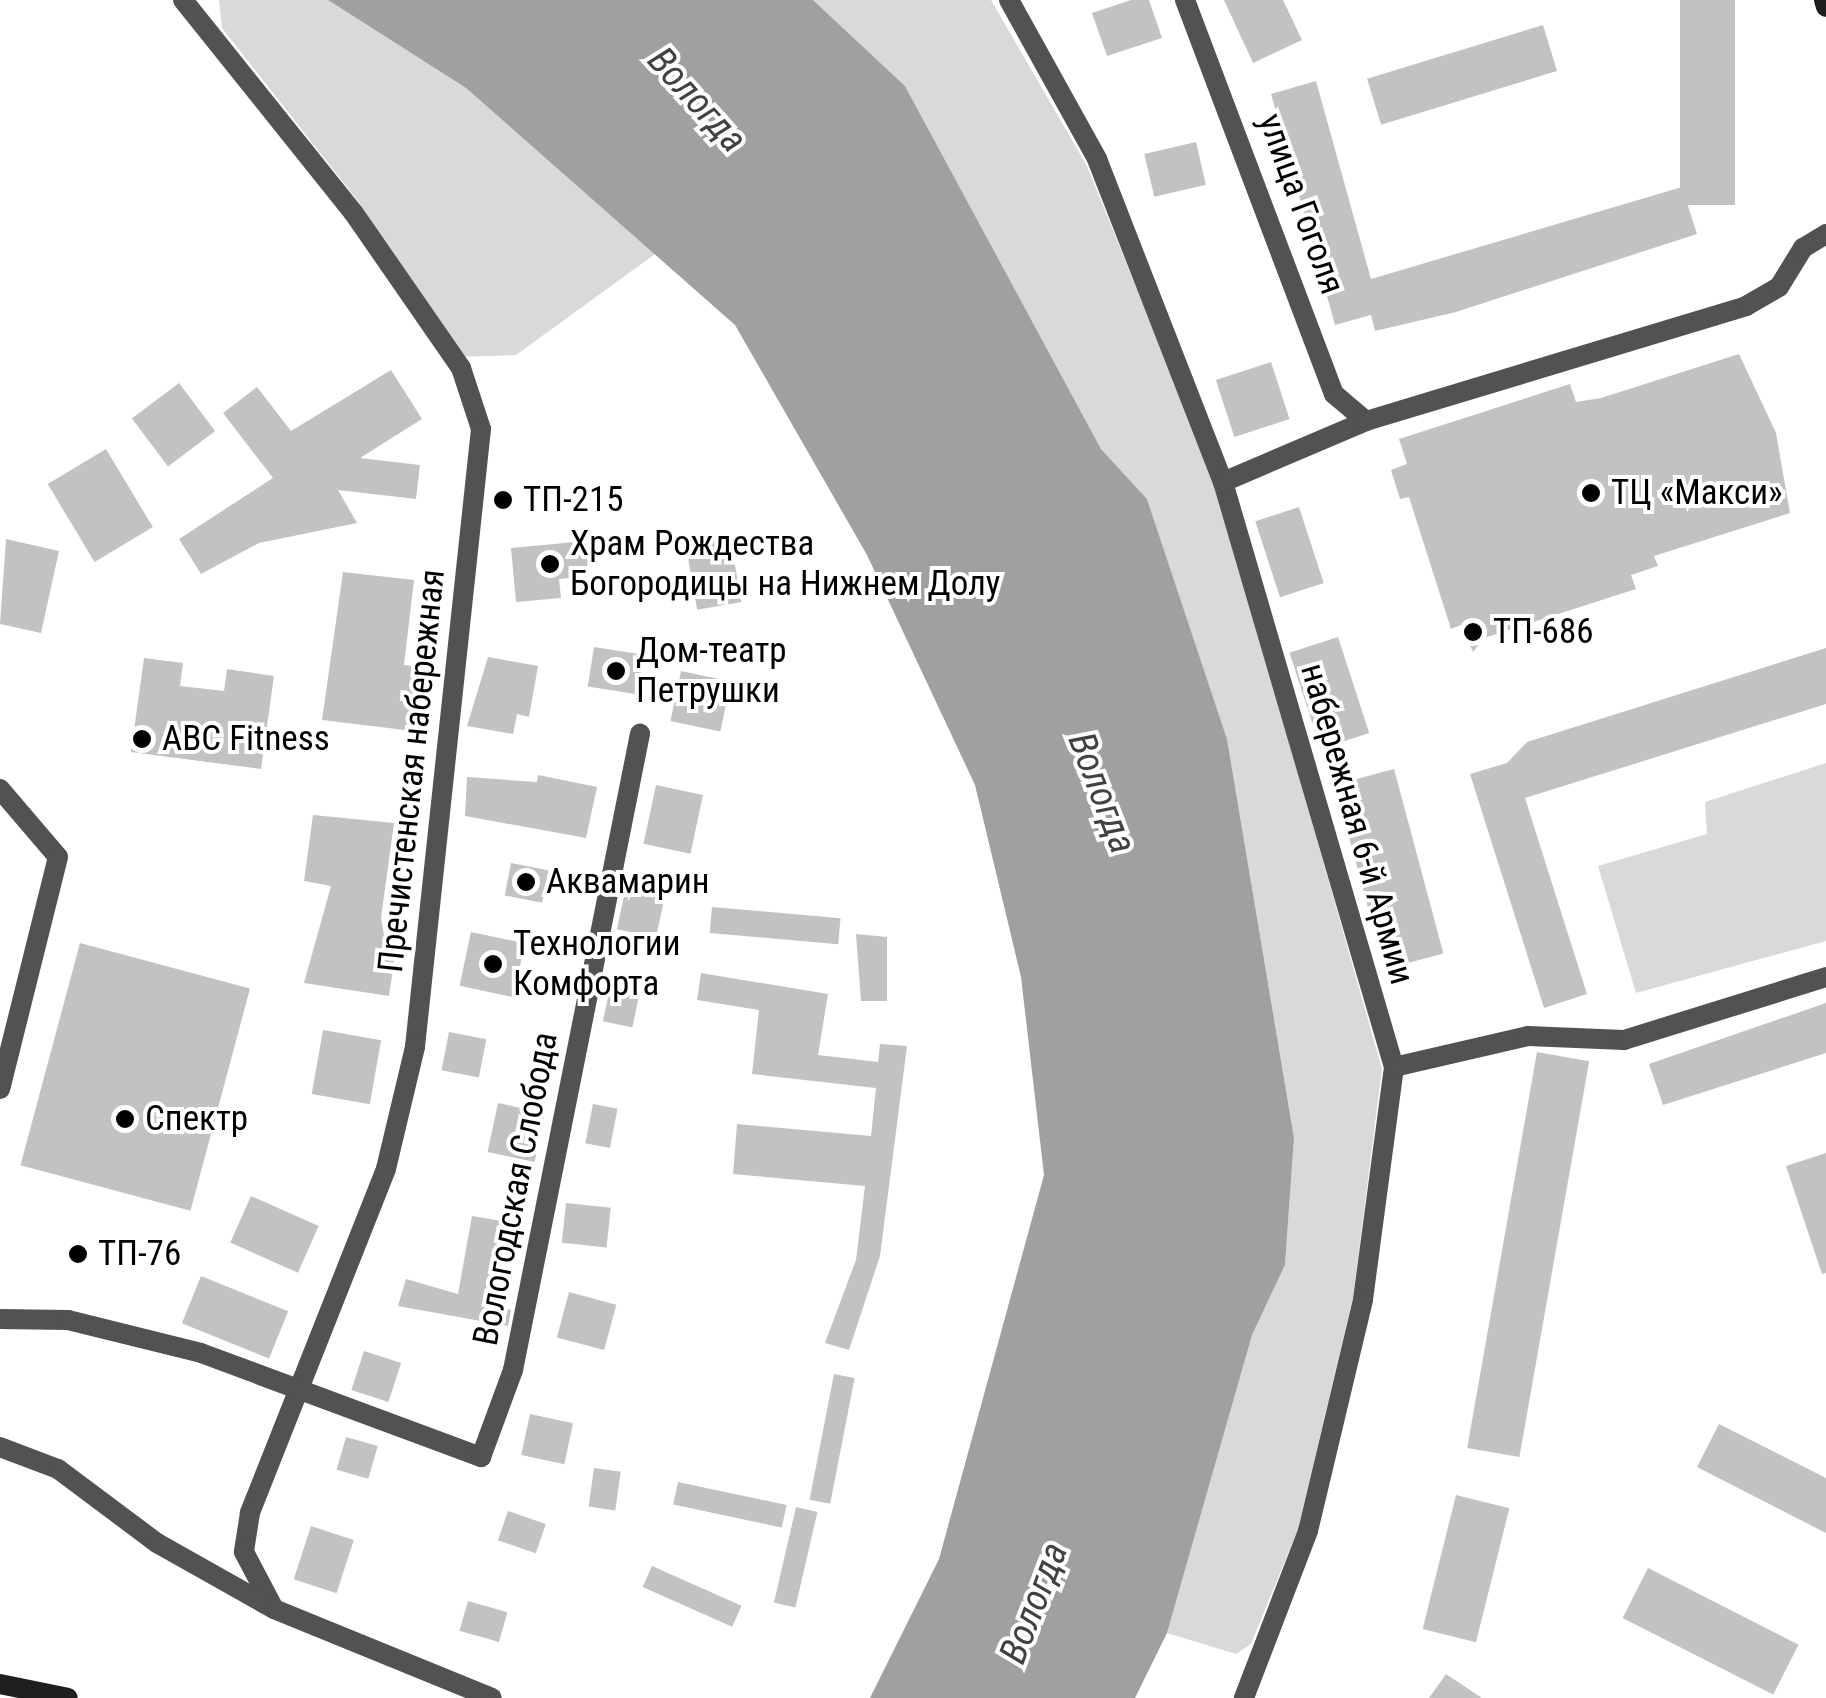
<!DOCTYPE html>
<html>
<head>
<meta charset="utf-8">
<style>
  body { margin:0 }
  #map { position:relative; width:1826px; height:1698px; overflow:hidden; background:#fff; font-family:"Roboto Condensed",sans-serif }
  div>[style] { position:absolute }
  .green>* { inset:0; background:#d9d9d9 }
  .water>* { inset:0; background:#a0a0a0 }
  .building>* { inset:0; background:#c2c2c2; transform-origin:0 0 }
  .street>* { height:20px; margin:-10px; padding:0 10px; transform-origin:10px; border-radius:10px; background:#525252 }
  .secondary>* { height:20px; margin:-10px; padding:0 10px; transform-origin:10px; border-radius:10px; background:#1f1f1f }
  .dots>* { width:28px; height:28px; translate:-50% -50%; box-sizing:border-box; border:5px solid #fff; border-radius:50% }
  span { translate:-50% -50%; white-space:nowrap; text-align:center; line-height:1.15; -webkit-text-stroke:8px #fff; paint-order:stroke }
  .street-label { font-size:35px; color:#000 }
  .poi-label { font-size:35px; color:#000 }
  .left { translate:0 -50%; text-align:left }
  .water-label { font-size:38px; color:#414141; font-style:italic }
</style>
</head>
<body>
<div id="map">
  <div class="green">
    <i style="clip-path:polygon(219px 0,328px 0,466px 88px,655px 254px,516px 355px,457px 357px,361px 205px,222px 28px)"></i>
    <i style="clip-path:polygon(813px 0,991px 0,1087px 166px,1216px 484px,1382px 1069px,1353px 1297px,1298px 1529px,1251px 1644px,1236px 1654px,1167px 1633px,1252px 1335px,1285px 1265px,1294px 1138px,1227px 739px,1147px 499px,1101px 449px,905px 86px)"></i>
    <i style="clip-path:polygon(1826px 763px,1826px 941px,1636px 993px,1598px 866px,1707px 834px,1705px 802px)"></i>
  </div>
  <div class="water">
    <i style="clip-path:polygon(328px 0,813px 0,905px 86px,1101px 449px,1147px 499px,1227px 739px,1294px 1138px,1285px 1265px,1252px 1335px,1167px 1633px,1135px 1698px,870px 1698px,939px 1559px,1044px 1175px,1021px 977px,975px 785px,867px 555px,735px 325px,466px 88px)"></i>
  </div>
  <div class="building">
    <i style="clip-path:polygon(1131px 0,1149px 0,1162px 38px,1107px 56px,1092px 13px)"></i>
    <i style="clip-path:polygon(1224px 0,1283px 0,1302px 40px,1253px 63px)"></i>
    <i style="left:1680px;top:0;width:55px;height:205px"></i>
    <i style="left:1543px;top:25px;width:48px;height:184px;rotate:73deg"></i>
    <i style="clip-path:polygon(1316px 81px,1371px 279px,1682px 187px,1697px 234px,1456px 312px,1375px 331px,1371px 315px,1335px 325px,1271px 94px)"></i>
    <i style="left:1196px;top:142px;width:44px;height:53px;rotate:77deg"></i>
    <i style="clip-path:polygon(1739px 354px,1776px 433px,1790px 513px,1654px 556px,1658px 566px,1631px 575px,1636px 589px,1484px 638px,1473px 652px,1461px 625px,1451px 629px,1409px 497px,1400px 499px,1391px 470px,1407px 464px,1399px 439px,1570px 384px,1576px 402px,1601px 398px)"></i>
    <i style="left:1271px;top:362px;width:60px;height:58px;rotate:72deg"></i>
    <i style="clip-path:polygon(391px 370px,422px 419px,360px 458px,420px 465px,416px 499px,338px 490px,357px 523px,259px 543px,201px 574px,179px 539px,273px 478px,223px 413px,257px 387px,291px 431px)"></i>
    <i style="left:179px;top:383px;width:60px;height:59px;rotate:53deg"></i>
    <i style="left:106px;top:449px;width:91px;height:68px;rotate:59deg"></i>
    <i style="left:1299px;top:507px;width:80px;height:46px;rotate:72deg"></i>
    <i style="left:730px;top:537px;width:66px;height:45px;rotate:80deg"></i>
    <i style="clip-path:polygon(6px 539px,59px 551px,41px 633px,0 624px)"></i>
    <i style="clip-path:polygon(586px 541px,589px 576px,559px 579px,561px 598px,516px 602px,511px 548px)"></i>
    <i style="clip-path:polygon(343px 572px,414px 580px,404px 665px,421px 667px,413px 731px,322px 720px)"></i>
    <i style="left:1338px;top:637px;width:101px;height:51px;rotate:72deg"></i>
    <i style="left:594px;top:647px;width:50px;height:40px;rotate:9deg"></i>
    <i style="clip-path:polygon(1826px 648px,1826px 704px,1525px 798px,1587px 994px,1544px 1008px,1470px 774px,1507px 763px,1527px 742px)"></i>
    <i style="clip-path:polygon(488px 657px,538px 666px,529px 717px,517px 714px,513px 734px,467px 726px)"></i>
    <i style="clip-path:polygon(144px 658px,183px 663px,180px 686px,224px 691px,227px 669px,274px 676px,261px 769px,131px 752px)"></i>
    <i style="left:681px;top:671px;width:51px;height:51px;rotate:12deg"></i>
    <i style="left:1394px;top:769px;width:191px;height:61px;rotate:75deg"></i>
    <i style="clip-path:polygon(538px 775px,597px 787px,586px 838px,465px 816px,467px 777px,537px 782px)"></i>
    <i style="left:656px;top:785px;width:48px;height:60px;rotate:12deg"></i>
    <i style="clip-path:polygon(313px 815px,394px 823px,381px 918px,385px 940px,397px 942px,389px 996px,304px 983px,331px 886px,304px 881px)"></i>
    <i style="left:511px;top:863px;width:38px;height:33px;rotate:11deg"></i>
    <i style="left:625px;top:891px;width:40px;height:39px;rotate:12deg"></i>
    <i style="left:712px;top:907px;width:129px;height:26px;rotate:5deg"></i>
    <i style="left:471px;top:932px;width:55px;height:55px;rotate:12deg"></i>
    <i style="clip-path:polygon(856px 934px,887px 937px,887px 1001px,861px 1001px)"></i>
    <i style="left:80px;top:943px;width:176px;height:230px;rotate:15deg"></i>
    <i style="clip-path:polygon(701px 973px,828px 994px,818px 1055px,878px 1062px,880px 1044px,907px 1046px,880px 1256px,849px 1350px,825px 1343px,856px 1260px,865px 1186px,733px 1174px,737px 1124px,871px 1136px,876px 1088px,752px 1074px,759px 1010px,697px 1000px)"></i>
    <i style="left:610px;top:988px;width:30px;height:34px;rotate:12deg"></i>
    <i style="clip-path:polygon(1826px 1003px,1826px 1053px,1663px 1105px,1649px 1064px)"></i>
    <i style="left:323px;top:1030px;width:59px;height:65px;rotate:10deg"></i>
    <i style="left:449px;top:1032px;width:38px;height:39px;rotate:11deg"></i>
    <i style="left:1537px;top:1052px;width:53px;height:402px;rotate:10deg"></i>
    <i style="left:498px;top:1103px;width:48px;height:50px;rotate:12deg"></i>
    <i style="left:593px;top:1104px;width:25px;height:40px;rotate:11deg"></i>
    <i style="clip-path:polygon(1826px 1153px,1826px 1273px,1822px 1274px,1786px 1166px)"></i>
    <i style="left:251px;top:1196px;width:74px;height:51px;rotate:24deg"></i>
    <i style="left:566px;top:1203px;width:45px;height:40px;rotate:6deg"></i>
    <i style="clip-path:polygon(472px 1216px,515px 1223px,490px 1304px,511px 1310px,508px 1326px,398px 1306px,406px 1279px,458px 1294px)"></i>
    <i style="left:201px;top:1276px;width:94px;height:51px;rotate:22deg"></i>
    <i style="left:569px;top:1292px;width:49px;height:47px;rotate:15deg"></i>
    <i style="left:364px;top:1351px;width:39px;height:41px;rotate:18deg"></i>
    <i style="left:834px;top:1374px;width:21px;height:128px;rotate:11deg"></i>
    <i style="left:530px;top:1414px;width:44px;height:42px;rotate:12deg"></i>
    <i style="clip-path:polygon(1719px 1424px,1826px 1478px,1826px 1533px,1697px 1467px)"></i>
    <i style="left:346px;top:1437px;width:33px;height:34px;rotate:16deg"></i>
    <i style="left:594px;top:1468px;width:27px;height:39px;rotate:8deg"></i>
    <i style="left:678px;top:1482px;width:111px;height:23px;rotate:12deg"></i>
    <i style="left:1456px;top:1495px;width:55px;height:138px;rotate:14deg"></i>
    <i style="left:796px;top:1507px;width:22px;height:98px;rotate:13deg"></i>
    <i style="left:508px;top:1511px;width:40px;height:31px;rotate:19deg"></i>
    <i style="left:311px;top:1526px;width:45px;height:56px;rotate:18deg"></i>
    <i style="left:652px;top:1566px;width:98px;height:23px;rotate:24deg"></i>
    <i style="left:1648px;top:1568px;width:169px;height:56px;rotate:27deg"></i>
    <i style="left:468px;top:1601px;width:41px;height:31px;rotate:16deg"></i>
    <i style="clip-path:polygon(1446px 1674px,1482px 1698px,1429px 1698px)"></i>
  </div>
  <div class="street">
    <i style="left:183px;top:0;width:272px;rotate:51.3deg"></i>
    <i style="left:353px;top:212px;width:190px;rotate:55.3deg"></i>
    <i style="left:461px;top:368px;width:64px;rotate:71.8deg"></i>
    <i style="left:481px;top:429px;width:622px;rotate:96.1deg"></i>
    <i style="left:415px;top:1047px;width:125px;rotate:103.4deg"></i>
    <i style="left:386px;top:1169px;width:370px;rotate:111.6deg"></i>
    <i style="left:250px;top:1513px;width:39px;rotate:99deg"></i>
    <i style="left:244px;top:1552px;width:64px;rotate:62.2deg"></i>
    <i style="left:1009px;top:0;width:182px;rotate:61deg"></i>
    <i style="left:1097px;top:159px;width:347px;rotate:68.7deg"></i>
    <i style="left:1223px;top:482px;width:609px;rotate:73.71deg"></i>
    <i style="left:1394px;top:1067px;width:235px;rotate:97.6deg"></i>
    <i style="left:1363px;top:1300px;width:237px;rotate:103.4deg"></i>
    <i style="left:1308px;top:1531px;width:179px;rotate:111deg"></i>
    <i style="left:1185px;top:0;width:421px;rotate:69.3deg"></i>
    <i style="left:1334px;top:394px;width:42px;rotate:40.2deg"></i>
    <i style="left:1223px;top:482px;width:155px;rotate:-23.1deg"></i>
    <i style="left:1366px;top:421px;width:397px;rotate:-16.8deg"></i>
    <i style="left:1746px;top:306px;width:38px;rotate:-30deg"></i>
    <i style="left:1779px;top:287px;width:46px;rotate:-58.4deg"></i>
    <i style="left:1803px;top:248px;width:27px;rotate:-31deg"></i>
    <i style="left:0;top:789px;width:89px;rotate:49.5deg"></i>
    <i style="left:58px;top:857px;width:239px;rotate:104deg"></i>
    <i style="left:1394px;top:1067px;width:138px;rotate:-13deg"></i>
    <i style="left:1528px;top:1036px;width:96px;rotate:2.4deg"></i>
    <i style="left:1624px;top:1040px;width:212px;rotate:-17.3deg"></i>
    <i style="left:0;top:1319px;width:68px;rotate:0.8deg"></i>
    <i style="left:68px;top:1320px;width:137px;rotate:13.9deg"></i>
    <i style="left:201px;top:1353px;width:299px;rotate:20.4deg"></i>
    <i style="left:481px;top:1457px;width:93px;rotate:-69.8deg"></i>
    <i style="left:513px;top:1370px;width:649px;rotate:-78.71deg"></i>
    <i style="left:0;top:1447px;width:62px;rotate:20.8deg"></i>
    <i style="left:58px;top:1469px;width:124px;rotate:36.8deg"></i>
    <i style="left:157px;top:1543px;width:134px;rotate:29.4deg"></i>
    <i style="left:274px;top:1609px;width:235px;rotate:22.2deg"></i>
  </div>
  <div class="secondary">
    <i style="left:1824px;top:0;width:7px;rotate:74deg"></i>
    <i style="left:0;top:1684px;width:69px;rotate:11.6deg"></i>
  </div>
  <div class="dots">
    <i style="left:1591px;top:493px;background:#000"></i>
    <i style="left:503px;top:500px;background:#000"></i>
    <i style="left:550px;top:564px;background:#000"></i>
    <i style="left:1473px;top:632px;background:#000"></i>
    <i style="left:616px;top:671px;background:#000"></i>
    <i style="left:142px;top:739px;background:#000"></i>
    <i style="left:526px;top:882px;background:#000"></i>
    <i style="left:493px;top:964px;background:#000"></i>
    <i style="left:125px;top:1119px;background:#000"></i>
    <i style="left:78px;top:1254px;background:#000"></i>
  </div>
  <div class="street-label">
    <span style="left:1301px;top:204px;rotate:70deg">улица Гоголя</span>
    <span style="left:412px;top:771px;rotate:-84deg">Пречистенская набережная</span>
    <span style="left:1357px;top:824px;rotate:74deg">набережная 6-й Армии</span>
    <span style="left:516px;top:1189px;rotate:-79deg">Вологодская Слобода</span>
  </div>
  <div class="poi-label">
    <span class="left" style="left:1611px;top:493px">ТЦ «Макси»</span>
    <span class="left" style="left:523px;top:500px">ТП-215</span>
    <span class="left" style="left:570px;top:564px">Храм Рождества<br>Богородицы на Нижнем Долу</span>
    <span class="left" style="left:1493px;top:632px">ТП-686</span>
    <span class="left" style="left:636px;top:671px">Дом-театр<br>Петрушки</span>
    <span class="left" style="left:162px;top:739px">ABC Fitness</span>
    <span class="left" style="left:546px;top:882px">Аквамарин</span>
    <span class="left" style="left:513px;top:964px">Технологии<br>Комфорта</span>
    <span class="left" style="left:145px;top:1119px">Спектр</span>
    <span class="left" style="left:98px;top:1254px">ТП-76</span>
  </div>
  <div class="water-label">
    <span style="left:697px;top:100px;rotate:48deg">Вологда</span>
    <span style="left:1102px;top:793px;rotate:69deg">Вологда</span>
    <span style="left:1034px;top:1603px;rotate:-69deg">Вологда</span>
  </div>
</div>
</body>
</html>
